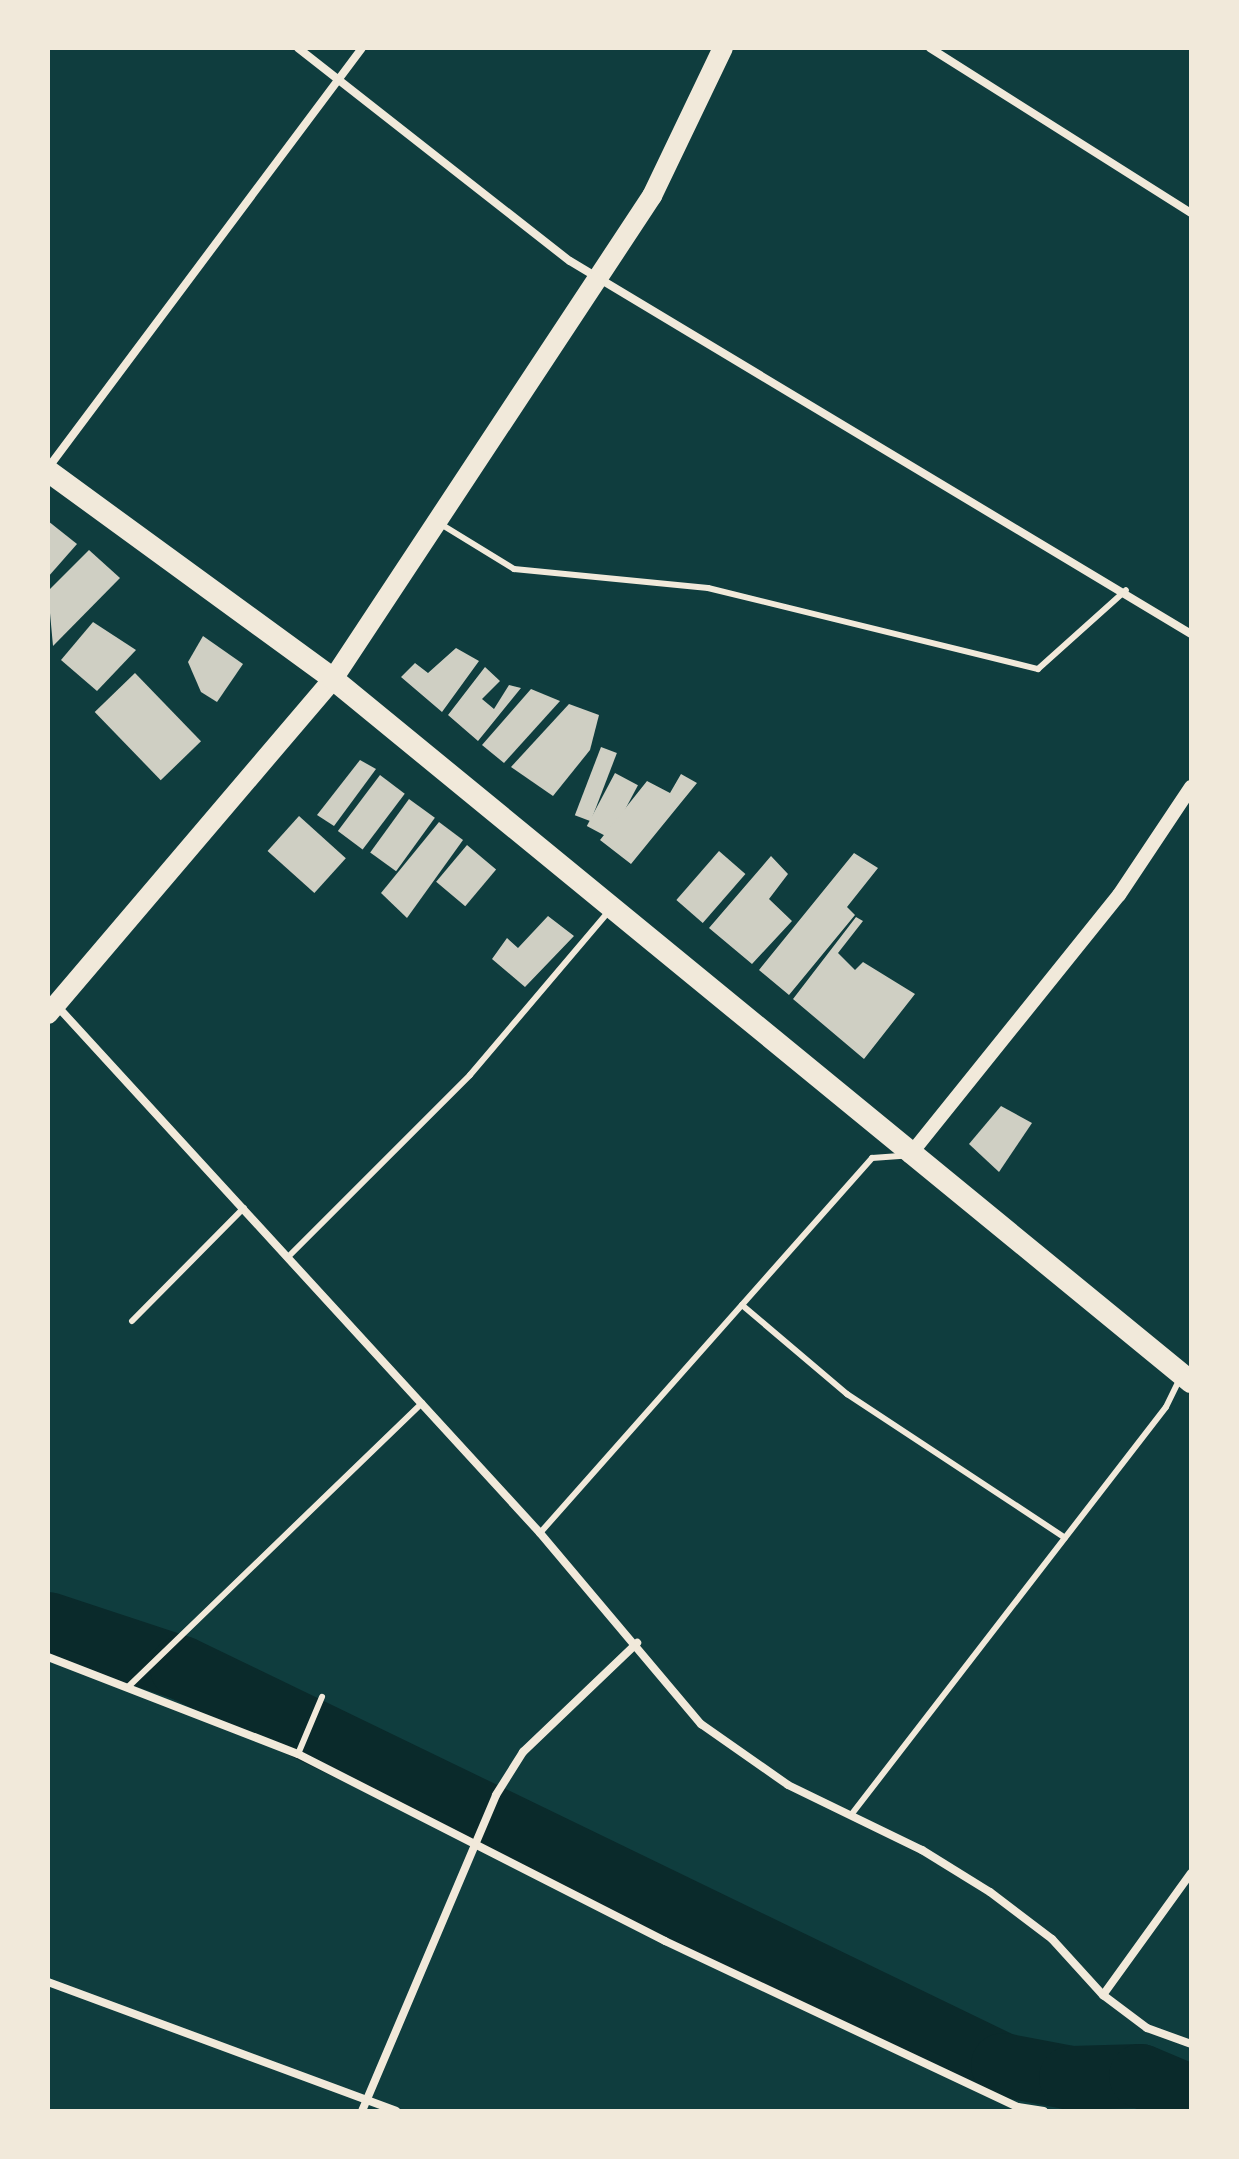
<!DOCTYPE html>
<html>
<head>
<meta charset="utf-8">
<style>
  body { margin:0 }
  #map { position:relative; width:1239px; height:2159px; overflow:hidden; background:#0f3d3e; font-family:Literata,serif }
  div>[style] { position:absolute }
  .river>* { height:64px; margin:-32px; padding:0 32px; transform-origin:32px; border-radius:32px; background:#0a2a2b }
  .building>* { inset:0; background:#cfcfc3; transform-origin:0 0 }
  .service>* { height:6px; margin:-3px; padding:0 3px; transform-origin:3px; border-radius:3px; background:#f1e9da }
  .minor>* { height:8px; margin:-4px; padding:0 4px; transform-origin:4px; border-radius:4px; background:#f1e9da }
  .tertiary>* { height:14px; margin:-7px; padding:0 7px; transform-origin:7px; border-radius:7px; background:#f1e9da }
  .primary>* { height:20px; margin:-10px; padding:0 10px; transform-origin:10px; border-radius:10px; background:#f1e9da }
  .trunk>* { height:22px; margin:-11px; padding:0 11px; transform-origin:11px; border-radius:11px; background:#f1e9da }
  span { translate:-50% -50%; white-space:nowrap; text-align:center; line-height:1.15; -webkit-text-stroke:7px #f1e9da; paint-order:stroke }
  .frame { position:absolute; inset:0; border:50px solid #f1e9da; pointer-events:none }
</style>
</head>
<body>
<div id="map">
  <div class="river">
    <i style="left:48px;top:1624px;width:141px;rotate:18.2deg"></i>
    <i style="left:182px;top:1668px;width:912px;rotate:25.81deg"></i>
    <i style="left:1003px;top:2065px;width:69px;rotate:10.8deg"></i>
    <i style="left:1071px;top:2078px;width:70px;rotate:-1.6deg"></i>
    <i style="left:1141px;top:2076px;width:54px;rotate:22.8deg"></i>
  </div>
  <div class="building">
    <i style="clip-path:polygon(48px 521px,77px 544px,48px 577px)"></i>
    <i style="clip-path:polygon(89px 550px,120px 578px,53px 646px,48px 591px)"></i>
    <i style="clip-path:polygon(93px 622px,136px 650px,97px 691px,61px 660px)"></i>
    <i style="clip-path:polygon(203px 636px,243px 664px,217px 702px,201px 692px,188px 662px)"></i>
    <i style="clip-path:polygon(456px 648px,479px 661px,442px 712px,401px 677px,415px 663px,428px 673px)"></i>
    <i style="clip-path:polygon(485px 667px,500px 681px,482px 699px,494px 709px,509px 685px,521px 688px,478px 741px,448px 715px)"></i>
    <i style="left:135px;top:673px;width:95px;height:56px;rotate:46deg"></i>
    <i style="clip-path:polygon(531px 689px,560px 701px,504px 763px,482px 745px)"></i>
    <i style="clip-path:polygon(569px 704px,599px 715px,590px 750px,553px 796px,511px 767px)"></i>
    <i style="left:601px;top:747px;width:17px;height:73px;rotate:21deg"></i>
    <i style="clip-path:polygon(360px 760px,376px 769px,334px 826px,317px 815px)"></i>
    <i style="left:615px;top:773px;width:26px;height:60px;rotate:28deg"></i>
    <i style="clip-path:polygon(681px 774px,697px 783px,631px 864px,600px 840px,647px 781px,670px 793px)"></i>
    <i style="left:380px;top:775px;width:31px;height:70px;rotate:37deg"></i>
    <i style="left:409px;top:799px;width:32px;height:66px;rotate:36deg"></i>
    <i style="left:299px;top:816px;width:63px;height:47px;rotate:42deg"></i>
    <i style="clip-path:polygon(439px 822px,463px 840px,407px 918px,381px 893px)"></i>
    <i style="left:467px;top:845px;width:38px;height:48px;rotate:40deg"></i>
    <i style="left:719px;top:851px;width:35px;height:65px;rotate:41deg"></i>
    <i style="clip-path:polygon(854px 853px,878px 868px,847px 907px,855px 915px,789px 995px,759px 970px)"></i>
    <i style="clip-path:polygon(771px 856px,788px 874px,769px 899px,792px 921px,752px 964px,709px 928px)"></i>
    <i style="clip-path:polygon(548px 916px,574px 936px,525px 987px,492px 959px,507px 938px,518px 948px)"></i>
    <i style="clip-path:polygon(856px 917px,863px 921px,838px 953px,855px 970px,863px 962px,915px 994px,864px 1059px,793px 999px)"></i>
    <i style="clip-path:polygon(1001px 1106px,1032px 1123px,999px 1172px,969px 1144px)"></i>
  </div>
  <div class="service">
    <i style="left:439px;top:523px;width:88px;rotate:31.5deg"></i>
    <i style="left:514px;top:569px;width:195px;rotate:5.6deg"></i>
    <i style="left:708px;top:588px;width:340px;rotate:13.8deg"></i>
    <i style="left:1038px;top:669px;width:118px;rotate:-41.9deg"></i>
    <i style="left:288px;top:1257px;width:257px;rotate:-45deg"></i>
    <i style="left:470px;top:1075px;width:216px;rotate:-49.7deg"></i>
    <i style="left:742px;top:1305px;width:138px;rotate:40.3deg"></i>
    <i style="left:847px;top:1394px;width:261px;rotate:33.4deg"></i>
    <i style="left:132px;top:1321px;width:159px;rotate:-45.3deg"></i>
    <i style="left:540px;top:1533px;width:501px;rotate:-48.48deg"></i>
    <i style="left:872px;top:1158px;width:31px;rotate:-4deg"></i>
    <i style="left:128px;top:1687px;width:409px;rotate:-44deg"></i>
    <i style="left:298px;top:1754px;width:62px;rotate:-67.2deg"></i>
    <i style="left:851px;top:1815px;width:515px;rotate:-52.33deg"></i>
    <i style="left:1166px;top:1407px;width:32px;rotate:-64deg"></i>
  </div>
  <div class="minor">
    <i style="left:298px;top:48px;width:345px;rotate:38.1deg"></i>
    <i style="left:570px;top:261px;width:724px;rotate:30.99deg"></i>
    <i style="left:930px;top:48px;width:309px;rotate:32.3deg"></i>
    <i style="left:48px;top:468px;width:524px;rotate:-53.22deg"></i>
    <i style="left:57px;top:1006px;width:715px;rotate:47.49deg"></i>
    <i style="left:540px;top:1533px;width:250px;rotate:49.9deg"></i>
    <i style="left:701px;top:1724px;width:106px;rotate:35deg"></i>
    <i style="left:788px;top:1785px;width:149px;rotate:25.9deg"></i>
    <i style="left:922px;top:1850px;width:80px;rotate:31.7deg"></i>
    <i style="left:990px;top:1892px;width:78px;rotate:37.2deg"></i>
    <i style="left:1052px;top:1939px;width:76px;rotate:47.7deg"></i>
    <i style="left:1103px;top:1995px;width:55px;rotate:36.9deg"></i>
    <i style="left:1147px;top:2028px;width:47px;rotate:20deg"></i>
    <i style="left:48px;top:1657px;width:268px;rotate:21.2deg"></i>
    <i style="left:298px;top:1754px;width:412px;rotate:27deg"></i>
    <i style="left:665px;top:1941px;width:390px;rotate:25.2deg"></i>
    <i style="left:1018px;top:2107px;width:26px;rotate:9deg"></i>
    <i style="left:48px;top:1982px;width:371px;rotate:20.3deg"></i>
    <i style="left:1103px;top:1995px;width:150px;rotate:-54.2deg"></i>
    <i style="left:362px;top:2111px;width:343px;rotate:-67deg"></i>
    <i style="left:496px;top:1795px;width:51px;rotate:-57.9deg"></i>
    <i style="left:523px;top:1752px;width:158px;rotate:-43.7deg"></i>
  </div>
  <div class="tertiary">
    <i style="left:909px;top:1156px;width:335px;rotate:-51.2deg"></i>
    <i style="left:1119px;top:895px;width:130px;rotate:-56.3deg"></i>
  </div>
  <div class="primary">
    <i style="left:48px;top:1014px;width:440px;rotate:-49.6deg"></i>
    <i style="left:333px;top:679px;width:579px;rotate:-56.56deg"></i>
    <i style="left:652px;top:196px;width:164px;rotate:-64.4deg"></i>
  </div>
  <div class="trunk">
    <i style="left:48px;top:471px;width:353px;rotate:36.1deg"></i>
    <i style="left:333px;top:679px;width:1109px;rotate:39.33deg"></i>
  </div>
  <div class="frame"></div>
</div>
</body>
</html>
